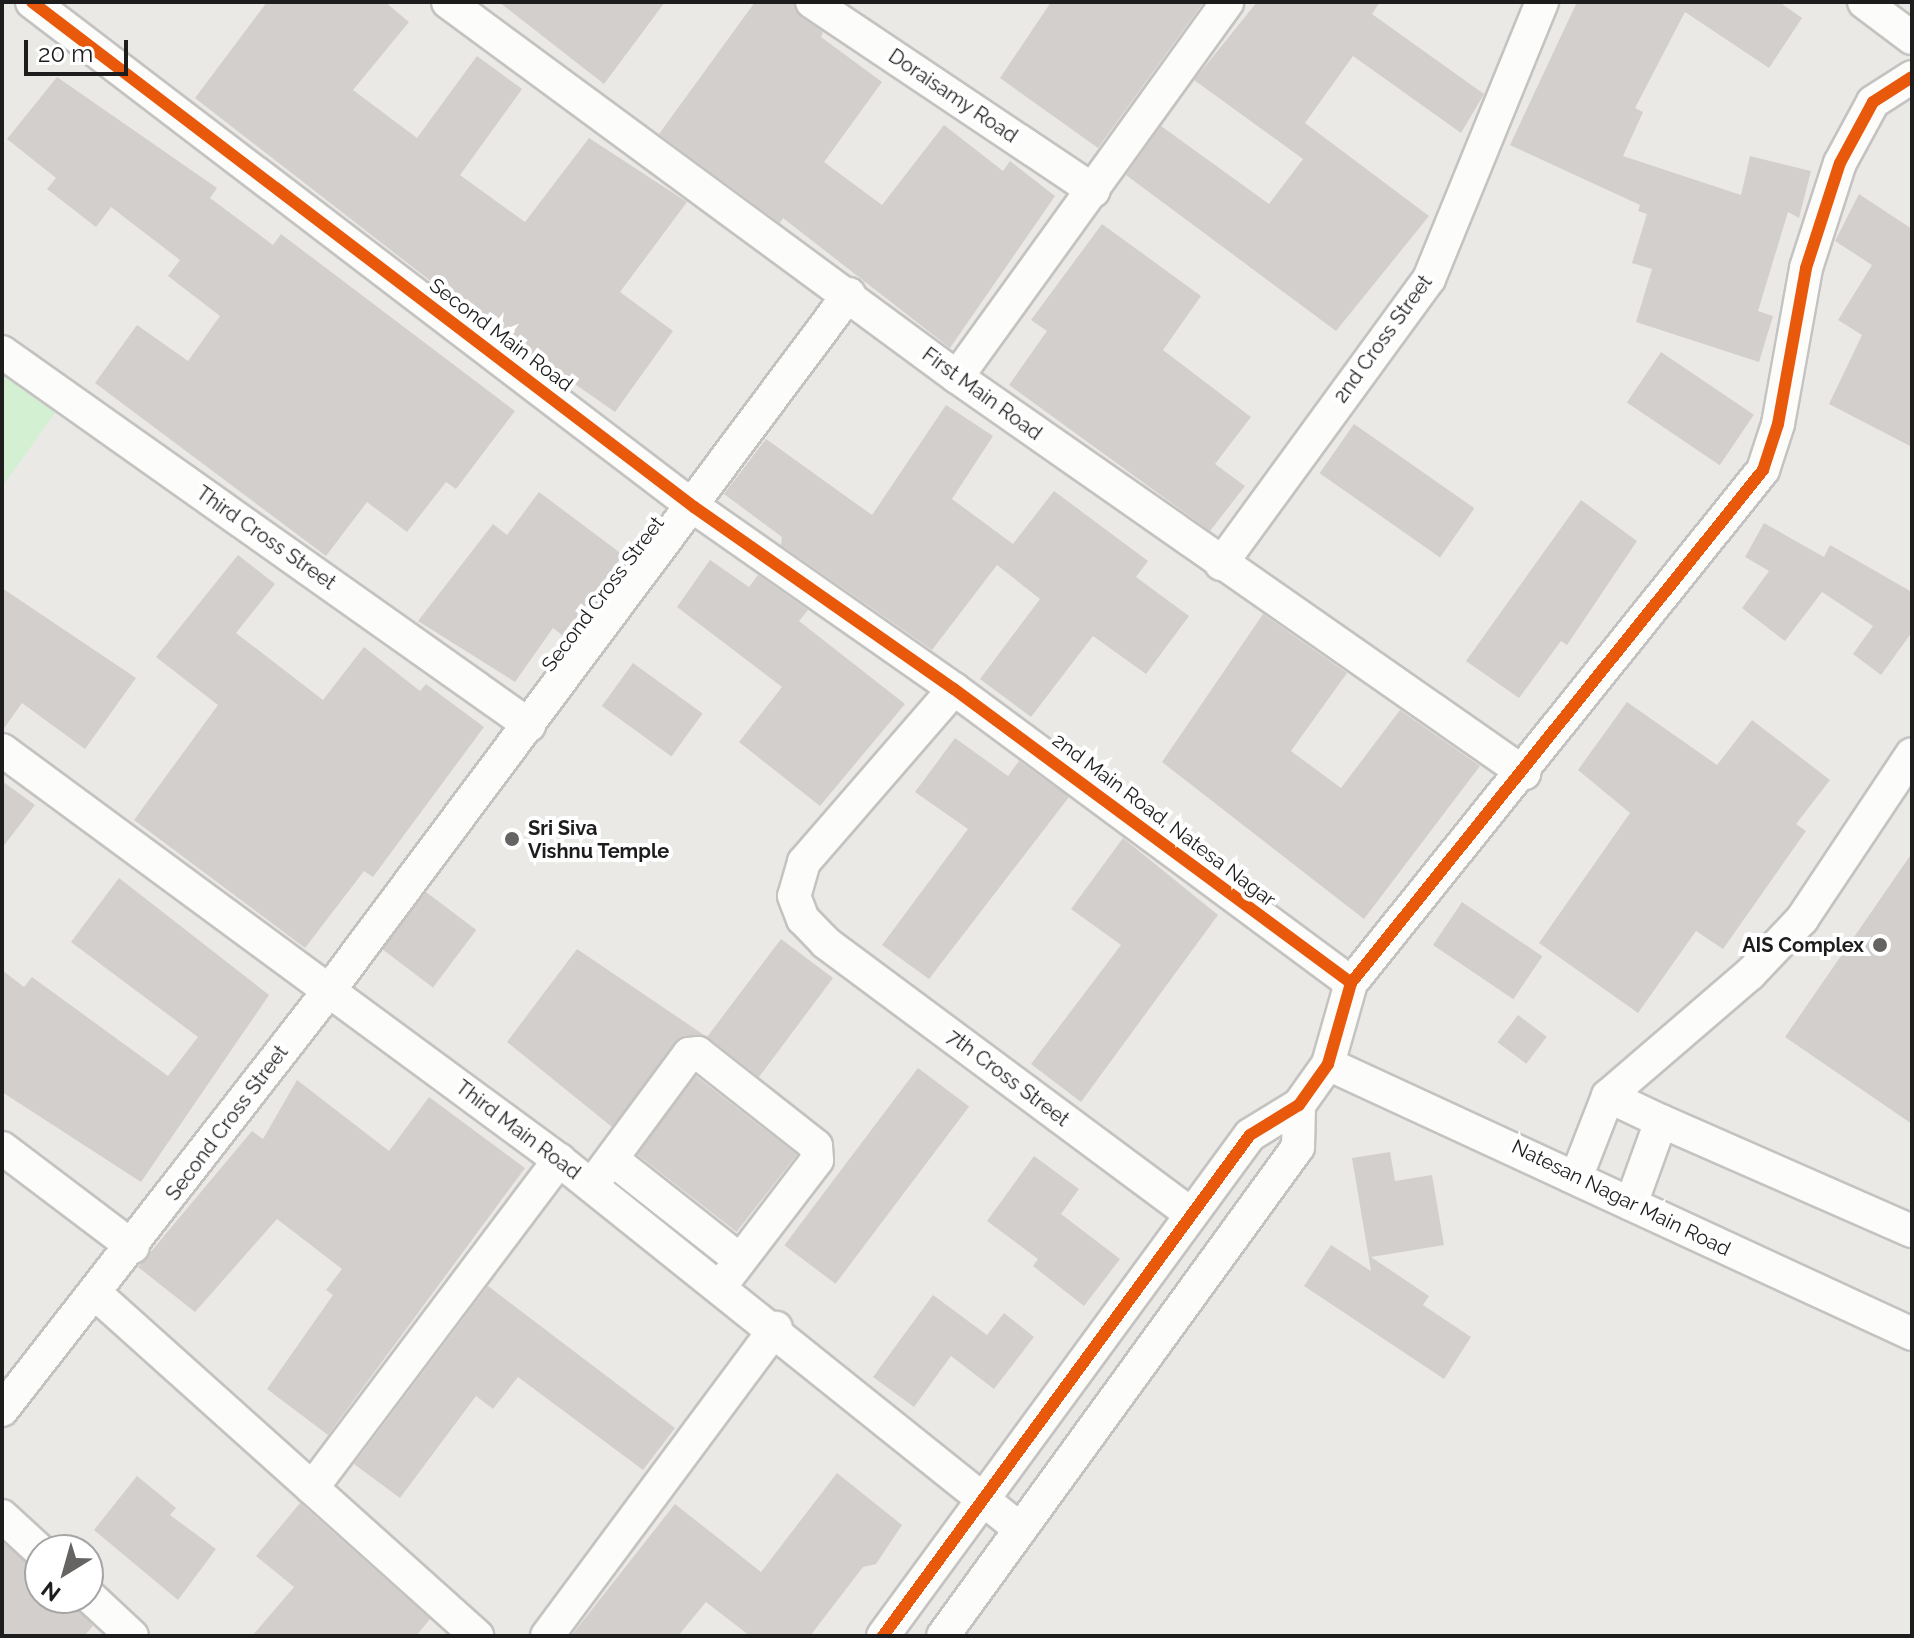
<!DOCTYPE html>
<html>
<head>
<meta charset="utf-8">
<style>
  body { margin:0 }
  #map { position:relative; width:1914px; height:1638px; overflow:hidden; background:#ebe9e6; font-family:Raleway,sans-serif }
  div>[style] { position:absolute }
  .park>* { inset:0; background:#d4f0d3 }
  .building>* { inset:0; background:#d2cfcd; transform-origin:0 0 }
  .roads { filter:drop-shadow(2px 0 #c4c3c2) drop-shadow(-2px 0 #c4c3c2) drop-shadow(0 2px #c4c3c2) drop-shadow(0 -2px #c4c3c2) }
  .street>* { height:32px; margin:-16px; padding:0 16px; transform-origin:16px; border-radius:16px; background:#fcfcfb }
  .cycleway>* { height:12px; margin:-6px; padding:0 6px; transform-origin:6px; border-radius:6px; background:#e8590c }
  .dots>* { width:22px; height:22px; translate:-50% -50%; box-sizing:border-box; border:4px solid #fff; border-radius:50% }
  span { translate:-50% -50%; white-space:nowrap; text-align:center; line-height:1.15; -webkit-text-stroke:8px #fff; paint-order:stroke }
  .street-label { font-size:20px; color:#1d1d1d }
  .poi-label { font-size:20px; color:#1d1d1d; font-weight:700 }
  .left { translate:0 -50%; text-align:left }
  .right { translate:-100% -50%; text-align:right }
  .frame { position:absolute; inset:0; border:4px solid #1d1d1d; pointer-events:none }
  .north { position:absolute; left:24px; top:1534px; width:80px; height:80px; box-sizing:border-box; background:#fff; border:2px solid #a5a5a5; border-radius:50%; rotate:217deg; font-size:22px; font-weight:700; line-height:32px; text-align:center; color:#1d1d1d }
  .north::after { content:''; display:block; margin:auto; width:28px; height:36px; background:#656463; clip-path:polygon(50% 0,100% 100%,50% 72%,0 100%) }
  .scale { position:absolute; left:24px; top:40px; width:104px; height:36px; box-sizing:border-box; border:4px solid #1d1d1d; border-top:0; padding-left:10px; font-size:24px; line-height:28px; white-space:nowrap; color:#1d1d1d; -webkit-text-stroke:6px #fff; paint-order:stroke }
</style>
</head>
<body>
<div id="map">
  <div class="park">
    <i style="clip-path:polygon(2px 368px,58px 409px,2px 487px)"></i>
  </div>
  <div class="building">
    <i style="clip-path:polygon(267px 2px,385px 2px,409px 22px,353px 90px,417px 138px,477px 56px,522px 89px,460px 175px,525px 222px,589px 138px,687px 202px,620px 292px,673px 331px,615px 412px,464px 307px,195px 98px)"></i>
    <i style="clip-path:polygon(499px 2px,665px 2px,604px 84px)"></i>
    <i style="clip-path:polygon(755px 2px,793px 2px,801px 17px,823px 32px,821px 37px,882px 82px,824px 162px,882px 205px,944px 125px,1003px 171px,1010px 161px,1055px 196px,950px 348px,783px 218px,780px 223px,659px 134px)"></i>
    <i style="clip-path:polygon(1051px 2px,1203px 3px,1098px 148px,1000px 78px)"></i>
    <i style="clip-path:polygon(1257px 2px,1380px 2px,1372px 14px,1484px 94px,1461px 133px,1353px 56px,1305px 123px,1429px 216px,1336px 331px,1126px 175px,1161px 126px,1269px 204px,1303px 159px,1194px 80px)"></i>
    <i style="clip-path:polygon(1577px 2px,1779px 2px,1802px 18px,1769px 68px,1685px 12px,1635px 108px,1643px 112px,1623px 156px,1741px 195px,1750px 156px,1811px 171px,1799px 218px,1788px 212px,1758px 311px,1773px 316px,1759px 362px,1636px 322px,1652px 269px,1632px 263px,1647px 214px,1638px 211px,1640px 205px,1510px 145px)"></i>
    <i style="clip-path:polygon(57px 77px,217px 188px,210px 198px,273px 245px,281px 234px,515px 411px,456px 489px,446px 482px,407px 532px,367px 502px,326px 556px,95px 383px,137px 325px,188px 361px,220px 316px,168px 276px,180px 260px,111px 207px,96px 227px,47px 189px,56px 178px,7px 139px)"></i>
    <i style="clip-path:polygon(1859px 194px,1912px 229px,1912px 447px,1829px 404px,1862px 335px,1838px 320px,1872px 265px,1835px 241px)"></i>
    <i style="clip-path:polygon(1102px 224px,1201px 296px,1163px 350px,1251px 417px,1215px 464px,1245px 486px,1210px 531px,1009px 385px,1047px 331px,1031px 320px)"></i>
    <i style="left:1661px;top:352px;width:112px;height:61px;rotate:34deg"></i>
    <i style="clip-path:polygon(946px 405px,993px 436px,952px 499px,1013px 544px,1054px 491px,1148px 561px,1136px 577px,1189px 616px,1146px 674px,1093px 636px,1031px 717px,980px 679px,1040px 599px,997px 565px,932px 650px,781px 545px,782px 537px,724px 494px,766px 439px,872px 515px)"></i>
    <i style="left:1354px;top:424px;width:147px;height:60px;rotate:35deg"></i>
    <i style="clip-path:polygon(539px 492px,623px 555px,563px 636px,553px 628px,515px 682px,418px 621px,493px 524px,507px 535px)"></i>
    <i style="clip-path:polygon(1581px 500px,1637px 541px,1567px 645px,1561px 641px,1519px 698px,1466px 661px)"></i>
    <i style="clip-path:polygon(1764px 523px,1824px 557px,1830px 545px,1912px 592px,1912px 632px,1881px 675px,1853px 654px,1873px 626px,1822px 592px,1785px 641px,1742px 608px,1769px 571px,1745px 557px)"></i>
    <i style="clip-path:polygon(238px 555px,275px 584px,236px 633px,323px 700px,364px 647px,420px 691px,426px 684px,484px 727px,373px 877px,364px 871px,305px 948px,134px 820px,218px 705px,156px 657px)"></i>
    <i style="clip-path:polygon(710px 560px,749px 587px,758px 575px,808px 610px,799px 621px,905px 704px,820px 806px,739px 742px,782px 687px,677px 607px)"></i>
    <i style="clip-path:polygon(2px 588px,136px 678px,85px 749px,22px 703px,2px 731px)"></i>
    <i style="clip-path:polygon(1263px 614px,1347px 673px,1291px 751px,1341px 788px,1400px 710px,1480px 766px,1364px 919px,1162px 762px)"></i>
    <i style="left:633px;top:663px;width:86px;height:53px;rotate:36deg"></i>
    <i style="clip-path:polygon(1627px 702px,1717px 765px,1752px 720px,1830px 780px,1796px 824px,1806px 831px,1723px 949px,1696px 931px,1638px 1013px,1539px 943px,1630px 813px,1578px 770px)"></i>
    <i style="clip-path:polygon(955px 738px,1008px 776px,1019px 761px,1069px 797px,929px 979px,882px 945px,968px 829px,915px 792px)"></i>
    <i style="clip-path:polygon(2px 781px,35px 805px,2px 848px)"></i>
    <i style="clip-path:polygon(1123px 838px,1218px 915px,1081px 1102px,1031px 1064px,1121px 945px,1071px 909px)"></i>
    <i style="clip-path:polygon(1912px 853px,1912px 1124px,1785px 1037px)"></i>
    <i style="clip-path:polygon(119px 878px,269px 995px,141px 1182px,2px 1092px,2px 970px,24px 987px,32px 977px,168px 1076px,198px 1037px,71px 942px)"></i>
    <i style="left:426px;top:892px;width:63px;height:72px;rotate:37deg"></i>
    <i style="left:1462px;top:902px;width:97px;height:52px;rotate:34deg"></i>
    <i style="clip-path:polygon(781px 939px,833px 978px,759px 1077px,709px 1038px,680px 1037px,612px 1127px,507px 1042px,577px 949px,707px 1037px)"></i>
    <i style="left:1518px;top:1015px;width:36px;height:34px;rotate:37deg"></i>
    <i style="left:918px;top:1068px;width:64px;height:222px;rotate:37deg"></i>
    <i style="left:696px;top:1076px;width:128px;height:98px;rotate:38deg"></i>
    <i style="clip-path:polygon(297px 1080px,389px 1151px,429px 1097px,525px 1168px,328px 1435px,267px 1389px,333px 1295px,326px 1290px,342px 1269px,277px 1219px,195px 1312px,138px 1267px,252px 1131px,263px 1139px)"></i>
    <i style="clip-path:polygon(1390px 1152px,1395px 1181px,1432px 1175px,1444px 1245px,1371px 1257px,1429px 1296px,1423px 1305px,1471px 1337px,1444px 1379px,1304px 1286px,1331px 1245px,1371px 1271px,1352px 1158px)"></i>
    <i style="clip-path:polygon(1034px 1156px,1079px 1189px,1061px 1214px,1120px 1259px,1084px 1306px,1033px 1266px,1038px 1259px,987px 1221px)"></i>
    <i style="clip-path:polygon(488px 1286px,675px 1428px,643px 1470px,518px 1377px,493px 1409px,476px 1396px,400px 1498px,354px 1464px)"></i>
    <i style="clip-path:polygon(933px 1295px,987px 1335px,1004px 1313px,1034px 1337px,994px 1389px,951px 1356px,914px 1407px,873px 1377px)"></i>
    <i style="clip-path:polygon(837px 1473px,902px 1525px,876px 1564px,863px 1567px,810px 1636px,750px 1636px,706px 1602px,678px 1636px,571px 1636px,675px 1504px,761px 1572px)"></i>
    <i style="clip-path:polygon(137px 1476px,176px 1508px,170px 1515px,216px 1549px,178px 1600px,94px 1530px)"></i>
    <i style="clip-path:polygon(300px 1503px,430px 1619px,416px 1636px,252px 1636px,294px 1587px,256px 1556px)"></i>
    <i style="clip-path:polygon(2px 1542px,40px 1571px,40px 1598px,70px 1598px,93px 1626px,84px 1636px,2px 1636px)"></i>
  </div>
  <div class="roads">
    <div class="street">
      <i style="left:32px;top:2px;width:833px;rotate:37.34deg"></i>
      <i style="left:694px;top:507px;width:317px;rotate:35deg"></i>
      <i style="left:954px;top:689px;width:494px;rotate:36.5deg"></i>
      <i style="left:448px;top:2px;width:632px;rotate:36.38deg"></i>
      <i style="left:957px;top:377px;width:692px;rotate:34.93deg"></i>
      <i style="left:812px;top:2px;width:339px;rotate:33.8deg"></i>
      <i style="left:1864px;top:2px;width:60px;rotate:36.9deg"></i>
      <i style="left:2px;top:352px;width:646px;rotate:35.29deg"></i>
      <i style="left:957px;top:377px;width:462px;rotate:-54.2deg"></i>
      <i style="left:1221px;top:564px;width:353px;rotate:-53.9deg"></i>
      <i style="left:1429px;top:279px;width:299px;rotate:-67.8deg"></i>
      <i style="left:954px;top:689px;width:229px;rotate:130.9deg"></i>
      <i style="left:804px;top:862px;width:35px;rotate:106deg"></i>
      <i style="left:794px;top:896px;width:25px;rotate:69deg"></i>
      <i style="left:803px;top:919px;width:33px;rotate:46deg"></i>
      <i style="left:826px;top:943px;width:453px;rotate:36.6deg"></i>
      <i style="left:2px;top:750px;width:692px;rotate:36.36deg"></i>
      <i style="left:559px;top:1160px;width:590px;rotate:38.67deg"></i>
      <i style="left:1328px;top:1064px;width:643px;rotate:24.81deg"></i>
      <i style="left:1608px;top:1096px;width:59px;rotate:25.3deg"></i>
      <i style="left:2px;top:1148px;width:164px;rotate:37.1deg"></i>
      <i style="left:612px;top:1159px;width:163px;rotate:38.3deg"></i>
      <i style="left:1576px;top:1178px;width:88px;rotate:-68.7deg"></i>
      <i style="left:1608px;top:1096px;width:187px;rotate:-40.7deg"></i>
      <i style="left:1750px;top:974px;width:76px;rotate:-46.6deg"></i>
      <i style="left:1802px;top:919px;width:198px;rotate:-56.3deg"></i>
      <i style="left:592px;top:1185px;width:163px;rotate:-53.5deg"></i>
      <i style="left:689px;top:1054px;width:9px;rotate:-6deg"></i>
      <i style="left:698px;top:1053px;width:150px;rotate:38.2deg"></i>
      <i style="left:816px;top:1146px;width:14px;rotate:86deg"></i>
      <i style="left:817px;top:1160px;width:160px;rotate:127.4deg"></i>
      <i style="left:1631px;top:1204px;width:88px;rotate:-70.1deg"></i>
      <i style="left:1661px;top:1121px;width:274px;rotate:23.7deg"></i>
      <i style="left:97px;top:1295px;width:511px;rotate:41.9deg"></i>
      <i style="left:2px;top:1410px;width:535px;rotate:-52.06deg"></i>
      <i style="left:331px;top:988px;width:866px;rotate:-53.26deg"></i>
      <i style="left:312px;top:1488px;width:411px;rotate:-53deg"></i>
      <i style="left:2px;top:1516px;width:52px;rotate:42.6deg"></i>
      <i style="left:88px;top:1595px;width:60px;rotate:43deg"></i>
      <i style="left:547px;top:1636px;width:384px;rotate:-53.4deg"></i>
      <i style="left:883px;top:1636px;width:621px;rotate:-53.78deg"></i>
      <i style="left:1250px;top:1135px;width:57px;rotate:-31.5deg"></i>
      <i style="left:1299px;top:1105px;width:50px;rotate:-54.7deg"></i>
      <i style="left:1328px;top:1064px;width:84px;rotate:-74.1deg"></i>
      <i style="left:1351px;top:983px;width:658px;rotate:-51.23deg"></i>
      <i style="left:1763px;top:470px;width:48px;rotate:-71.9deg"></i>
      <i style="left:1778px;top:424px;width:158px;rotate:-79.8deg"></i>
      <i style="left:1806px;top:268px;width:110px;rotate:-72.1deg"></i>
      <i style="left:1840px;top:163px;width:69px;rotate:-61.6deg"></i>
      <i style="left:1873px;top:102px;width:46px;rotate:-32.7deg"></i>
      <i style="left:943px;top:1636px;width:604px;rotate:-54.02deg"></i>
      <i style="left:1298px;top:1147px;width:42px;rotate:-88.6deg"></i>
    </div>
  </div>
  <div class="cycleway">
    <i style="left:32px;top:2px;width:833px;rotate:37.34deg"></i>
    <i style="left:694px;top:507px;width:317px;rotate:35deg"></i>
    <i style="left:954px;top:689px;width:494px;rotate:36.5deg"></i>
    <i style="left:883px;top:1636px;width:621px;rotate:-53.78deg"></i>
    <i style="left:1250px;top:1135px;width:57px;rotate:-31.5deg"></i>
    <i style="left:1299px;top:1105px;width:50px;rotate:-54.7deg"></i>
    <i style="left:1328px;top:1064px;width:84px;rotate:-74.1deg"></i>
    <i style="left:1351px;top:983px;width:658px;rotate:-51.23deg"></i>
    <i style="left:1763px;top:470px;width:48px;rotate:-71.9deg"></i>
    <i style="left:1778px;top:424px;width:158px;rotate:-79.8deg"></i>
    <i style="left:1806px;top:268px;width:110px;rotate:-72.1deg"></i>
    <i style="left:1840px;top:163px;width:69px;rotate:-61.6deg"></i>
    <i style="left:1873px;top:102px;width:46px;rotate:-32.7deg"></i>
  </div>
  <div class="dots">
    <i style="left:512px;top:839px;background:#656463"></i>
    <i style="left:1880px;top:945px;background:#656463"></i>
  </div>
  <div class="street-label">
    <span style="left:953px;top:96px;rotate:34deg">Doraisamy Road</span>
    <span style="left:501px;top:335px;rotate:37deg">Second Main Road</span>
    <span style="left:1383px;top:339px;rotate:-54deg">2nd Cross Street</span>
    <span style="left:982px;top:394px;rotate:36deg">First Main Road</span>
    <span style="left:266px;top:538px;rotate:35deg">Third Cross Street</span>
    <span style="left:603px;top:594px;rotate:-53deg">Second Cross Street</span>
    <span style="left:1164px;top:820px;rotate:37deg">2nd Main Road, Natesa Nagar</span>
    <span style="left:1008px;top:1078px;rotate:37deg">7th Cross Street</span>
    <span style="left:227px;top:1123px;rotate:-53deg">Second Cross Street</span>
    <span style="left:518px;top:1130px;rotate:37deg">Third Main Road</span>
    <span style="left:1621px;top:1198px;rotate:26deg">Natesan Nagar Main Road</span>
  </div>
  <div class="poi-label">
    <span class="left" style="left:528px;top:840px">Sri Siva<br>Vishnu Temple</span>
    <span class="right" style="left:1864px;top:945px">AIS Complex</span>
  </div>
  <div class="frame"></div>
  <div class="north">N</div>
  <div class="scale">20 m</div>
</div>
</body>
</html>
